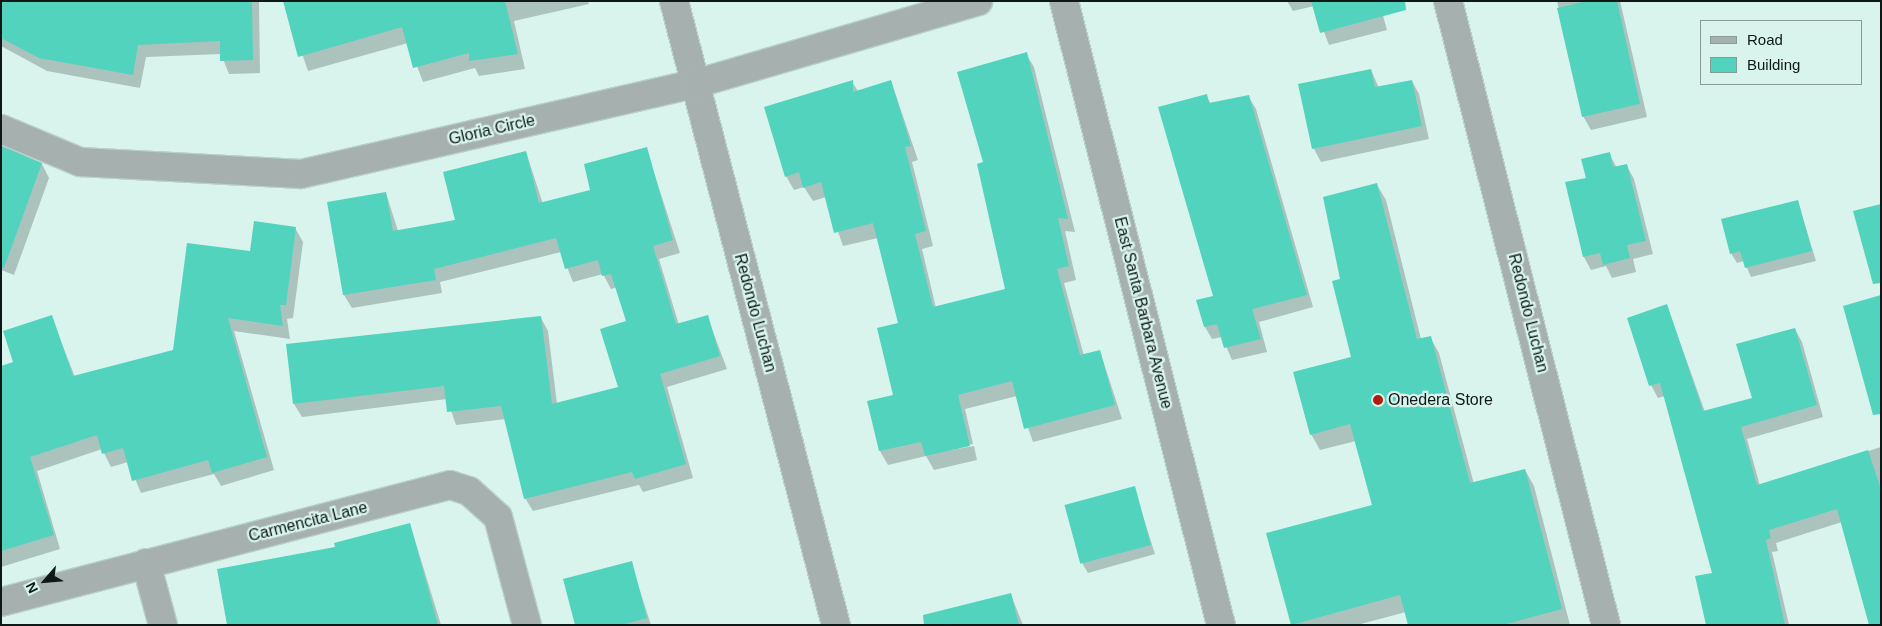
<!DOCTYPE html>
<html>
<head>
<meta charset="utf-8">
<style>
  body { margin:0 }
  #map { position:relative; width:1882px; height:626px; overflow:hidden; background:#d8f4ed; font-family:Helvetica,sans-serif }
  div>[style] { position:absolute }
  .shadow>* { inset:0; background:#0003 }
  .building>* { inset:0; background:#52d3be; transform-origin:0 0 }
  .roads { filter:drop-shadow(1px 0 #b8d1cb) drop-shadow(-1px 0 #b8d1cb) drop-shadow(0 1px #b8d1cb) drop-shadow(0 -1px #b8d1cb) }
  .minor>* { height:28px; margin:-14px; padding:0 14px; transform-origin:14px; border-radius:14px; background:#a6b1af }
  .dots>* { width:14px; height:14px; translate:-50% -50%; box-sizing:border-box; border:2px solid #d8f4ed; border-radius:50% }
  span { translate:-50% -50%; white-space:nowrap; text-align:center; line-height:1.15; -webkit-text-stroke:4.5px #d8f4ed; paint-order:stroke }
  .street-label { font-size:16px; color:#0e1816 }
  .poi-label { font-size:16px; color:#0e1816 }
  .left { translate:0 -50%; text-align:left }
  .frame { position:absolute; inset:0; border:2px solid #0e1816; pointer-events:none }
  .legend { position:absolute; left:1700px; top:20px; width:162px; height:65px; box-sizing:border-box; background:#d8f4ed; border:1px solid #879c97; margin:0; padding:6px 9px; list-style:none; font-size:15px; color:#0e1816 }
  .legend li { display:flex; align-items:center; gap:10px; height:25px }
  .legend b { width:25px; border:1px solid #879c97 }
  .north { position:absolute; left:20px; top:556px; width:50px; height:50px; -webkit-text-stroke:4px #d8f4ed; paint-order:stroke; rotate:243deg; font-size:14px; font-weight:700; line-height:20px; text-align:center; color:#0e1816 }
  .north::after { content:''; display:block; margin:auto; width:18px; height:22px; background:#0e1816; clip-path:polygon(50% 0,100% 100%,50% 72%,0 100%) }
</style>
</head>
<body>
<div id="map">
  <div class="shadow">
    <i style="clip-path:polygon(1px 1px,259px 1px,260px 73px,229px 74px,221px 54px,146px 57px,140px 88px,47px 71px,1px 46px)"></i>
    <i style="clip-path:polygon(284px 1px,588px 1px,589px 4px,514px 21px,525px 69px,479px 76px,475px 68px,423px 82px,408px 43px,308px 71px)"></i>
    <i style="clip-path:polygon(1287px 1px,1379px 1px,1387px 30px,1329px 45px,1314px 6px,1293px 11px)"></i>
    <i style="clip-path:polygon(1557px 1px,1620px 1px,1647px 117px,1591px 130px,1583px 116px)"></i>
    <i style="clip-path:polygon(1026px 54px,1034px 67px,1075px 232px,1065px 231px,1076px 280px,1064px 283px,1084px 356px,1100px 351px,1122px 419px,1033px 442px,1017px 396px,965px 409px,973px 444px,928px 454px,974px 446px,977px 460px,934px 470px,926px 456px,888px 465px,880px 451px,869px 402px,895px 396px,899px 324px,878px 238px,843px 246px,826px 197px,813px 201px,804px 187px,794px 190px,786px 176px,852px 82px,858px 91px,891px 81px,918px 160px,912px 162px,933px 246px,922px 249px,936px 308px,1006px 290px,985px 163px)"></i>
    <i style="clip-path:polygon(1371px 70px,1379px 88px,1412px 81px,1419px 94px,1429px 139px,1321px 162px,1314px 149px,1300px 85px)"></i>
    <i style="clip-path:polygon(1206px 95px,1211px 104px,1248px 96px,1256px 109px,1313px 307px,1259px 322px,1267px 352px,1232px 360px,1222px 337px,1212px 339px,1205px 327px,1214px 296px)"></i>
    <i style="clip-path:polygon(1px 144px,42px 164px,49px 178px,14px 275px,1px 270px)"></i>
    <i style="clip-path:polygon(646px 148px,680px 253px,659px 259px,679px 325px,707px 316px,727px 369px,667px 387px,693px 478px,643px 492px,639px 485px,533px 511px,525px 498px,506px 419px,456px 425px,447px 399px,302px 417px,294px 404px,541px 318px,548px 331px,557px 404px,620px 388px,628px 322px,617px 287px,611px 289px,603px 274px,573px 282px,561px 252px,440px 282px,442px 293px,352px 308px,344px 295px,386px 193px,398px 231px,457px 221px,526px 152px,543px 204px,592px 190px)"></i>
    <i style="clip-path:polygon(1609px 153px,1617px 168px,1627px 166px,1634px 179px,1653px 254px,1633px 259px,1636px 272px,1612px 278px,1606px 266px,1591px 270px,1584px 257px,1588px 179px)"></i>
    <i style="clip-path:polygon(1377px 185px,1386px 200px,1421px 339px,1430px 337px,1439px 353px,1474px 484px,1525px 470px,1534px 486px,1570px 625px,1409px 625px,1406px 612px,1357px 625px,1292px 625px,1267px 534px,1373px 506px,1356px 441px,1320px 450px,1311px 434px,1353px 358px,1342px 280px)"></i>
    <i style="clip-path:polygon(1798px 202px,1816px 261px,1751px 277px,1744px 261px,1737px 263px,1731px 253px)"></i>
    <i style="clip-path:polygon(295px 228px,303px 242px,293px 318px,287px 319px,290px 339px,234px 331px,274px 470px,221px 486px,214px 474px,141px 493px,128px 462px,111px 467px,102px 449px,37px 471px,60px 549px,1px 567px,1px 367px,15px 363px,51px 316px,75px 377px,174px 351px,251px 253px)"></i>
    <i style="clip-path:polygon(1667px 306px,1705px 412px,1753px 399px,1795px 329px,1802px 342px,1823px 417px,1747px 439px,1760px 486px,1881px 447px,1881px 625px,1842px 522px,1776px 543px,1778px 551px,1772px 552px,1789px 625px,1707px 625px,1713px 573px,1665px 396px,1658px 398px,1651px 385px)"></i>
    <i style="clip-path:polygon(1134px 488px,1155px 554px,1088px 573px,1082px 563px)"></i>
    <i style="clip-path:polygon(410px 524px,441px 625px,229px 625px,337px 548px)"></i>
    <i style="clip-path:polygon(631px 563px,651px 625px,576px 625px)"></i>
    <i style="clip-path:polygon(1011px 595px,1023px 625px,939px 625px)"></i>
  </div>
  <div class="building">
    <i style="clip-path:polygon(1px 1px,252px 1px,253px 60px,220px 61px,220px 41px,138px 45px,133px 75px,39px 58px,1px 38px)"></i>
    <i style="clip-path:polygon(283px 1px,505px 1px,518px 54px,469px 61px,469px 53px,413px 68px,402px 27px,298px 57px)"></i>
    <i style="clip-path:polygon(1311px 1px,1405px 1px,1406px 10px,1320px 33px)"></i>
    <i style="clip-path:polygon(1588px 1px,1617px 1px,1640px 104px,1582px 117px,1557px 8px)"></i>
    <i style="clip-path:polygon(1027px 52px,1068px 219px,1058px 218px,1069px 266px,1057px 269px,1080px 355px,1100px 350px,1115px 405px,1024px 429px,1012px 381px,958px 395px,970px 446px,925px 456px,921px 442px,879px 451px,867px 401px,893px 395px,877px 328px,898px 323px,873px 223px,834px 233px,821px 182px,803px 188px,799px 172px,785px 177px,764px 107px,853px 80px,853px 92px,891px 80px,911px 146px,905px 147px,926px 231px,915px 234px,933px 307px,1005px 289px,977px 164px,983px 162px,957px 72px)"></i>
    <i style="clip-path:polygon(1371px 69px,1375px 87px,1412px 80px,1422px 126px,1312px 149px,1298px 84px)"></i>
    <i style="clip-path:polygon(1207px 94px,1209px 103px,1249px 95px,1307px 295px,1252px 309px,1261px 339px,1224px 348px,1217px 324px,1204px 327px,1196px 300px,1213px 296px,1158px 107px)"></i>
    <i style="clip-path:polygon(1px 146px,42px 163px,4px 268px,1px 267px)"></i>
    <i style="clip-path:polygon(647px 147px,673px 240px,653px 246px,676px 324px,708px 315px,720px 356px,660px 374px,686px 464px,635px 479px,632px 472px,524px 499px,501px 406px,447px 412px,444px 386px,293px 404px,286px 344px,541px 316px,552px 404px,618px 387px,600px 329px,626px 321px,611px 274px,602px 276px,598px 260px,565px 269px,556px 238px,434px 269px,436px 280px,343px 295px,327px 202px,386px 192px,393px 231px,455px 220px,443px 172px,526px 151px,539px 203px,590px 190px,584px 164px)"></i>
    <i style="clip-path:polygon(1610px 152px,1613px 167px,1627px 164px,1646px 241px,1627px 245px,1630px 258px,1603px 265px,1600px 253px,1583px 257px,1565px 182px,1586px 178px,1581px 159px)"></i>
    <i style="clip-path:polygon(1377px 183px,1417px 339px,1431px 336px,1470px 483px,1525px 469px,1562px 609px,1503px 625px,1408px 625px,1400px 595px,1291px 625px,1266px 533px,1372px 505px,1350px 424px,1310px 435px,1293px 372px,1351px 357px,1332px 281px,1340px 279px,1323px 197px)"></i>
    <i style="clip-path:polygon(1798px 200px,1812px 251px,1745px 268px,1740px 251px,1730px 254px,1721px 219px)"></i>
    <i style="clip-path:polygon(1881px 204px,1881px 283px,1873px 284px,1853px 211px)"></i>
    <i style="clip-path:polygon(254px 221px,296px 227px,286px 305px,280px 305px,283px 326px,228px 318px,267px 457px,212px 473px,208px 460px,132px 481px,123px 448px,102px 454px,97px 435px,30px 457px,54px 535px,1px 551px,1px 366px,13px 362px,3px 331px,52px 315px,73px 376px,173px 350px,187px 243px,250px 251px)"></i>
    <i style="clip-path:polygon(1881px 295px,1881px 414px,1873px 415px,1843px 306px)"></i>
    <i style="clip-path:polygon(1667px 304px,1703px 411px,1752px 398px,1736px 344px,1795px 328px,1817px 405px,1741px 427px,1757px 485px,1868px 450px,1881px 490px,1881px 625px,1869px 625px,1837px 509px,1769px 530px,1771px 538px,1766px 540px,1785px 625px,1706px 625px,1695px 576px,1712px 573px,1660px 383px,1649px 386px,1627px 318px)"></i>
    <i style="left:1135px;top:486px;width:61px;height:73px;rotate:75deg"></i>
    <i style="clip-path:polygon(410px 523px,438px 625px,227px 625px,217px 569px,335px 547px,334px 543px)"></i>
    <i style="clip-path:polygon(632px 561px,647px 618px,621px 625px,575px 625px,563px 579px)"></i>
    <i style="clip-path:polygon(1011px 593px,1019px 625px,924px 625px,923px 615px)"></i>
  </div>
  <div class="roads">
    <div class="minor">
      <i style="left:674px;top:1px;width:645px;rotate:75.45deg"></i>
      <i style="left:1064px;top:1px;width:643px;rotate:75.88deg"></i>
      <i style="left:1448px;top:1px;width:644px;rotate:75.79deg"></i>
      <i style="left:1px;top:129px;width:86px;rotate:22.7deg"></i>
      <i style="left:80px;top:162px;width:221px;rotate:3.1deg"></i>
      <i style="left:301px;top:174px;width:404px;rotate:-12.9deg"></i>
      <i style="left:695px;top:84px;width:295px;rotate:-16.3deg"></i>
      <i style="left:146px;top:563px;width:64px;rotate:74.7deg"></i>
      <i style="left:1px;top:602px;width:464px;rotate:-14.6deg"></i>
      <i style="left:450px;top:485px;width:20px;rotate:18deg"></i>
      <i style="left:469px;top:491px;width:39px;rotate:42deg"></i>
      <i style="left:498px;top:517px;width:112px;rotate:75deg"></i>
    </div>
  </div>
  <div class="dots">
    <i style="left:1378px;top:400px;background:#ae1e0f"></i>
  </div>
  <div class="street-label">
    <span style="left:492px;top:130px;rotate:-13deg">Gloria Circle</span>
    <span style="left:755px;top:313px;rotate:75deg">Redondo Luchan</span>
    <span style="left:1143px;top:313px;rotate:76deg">East Santa Barbara Avenue</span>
    <span style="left:1528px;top:313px;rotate:76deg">Redondo Luchan</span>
    <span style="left:308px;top:522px;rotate:-14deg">Carmencita Lane</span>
  </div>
  <div class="poi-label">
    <span class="left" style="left:1388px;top:400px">Onedera Store</span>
  </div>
  <div class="frame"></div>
  <ul class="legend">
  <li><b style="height:6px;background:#a6b1af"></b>Road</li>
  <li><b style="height:14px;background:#52d3be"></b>Building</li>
  </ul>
  <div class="north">N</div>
</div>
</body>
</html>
